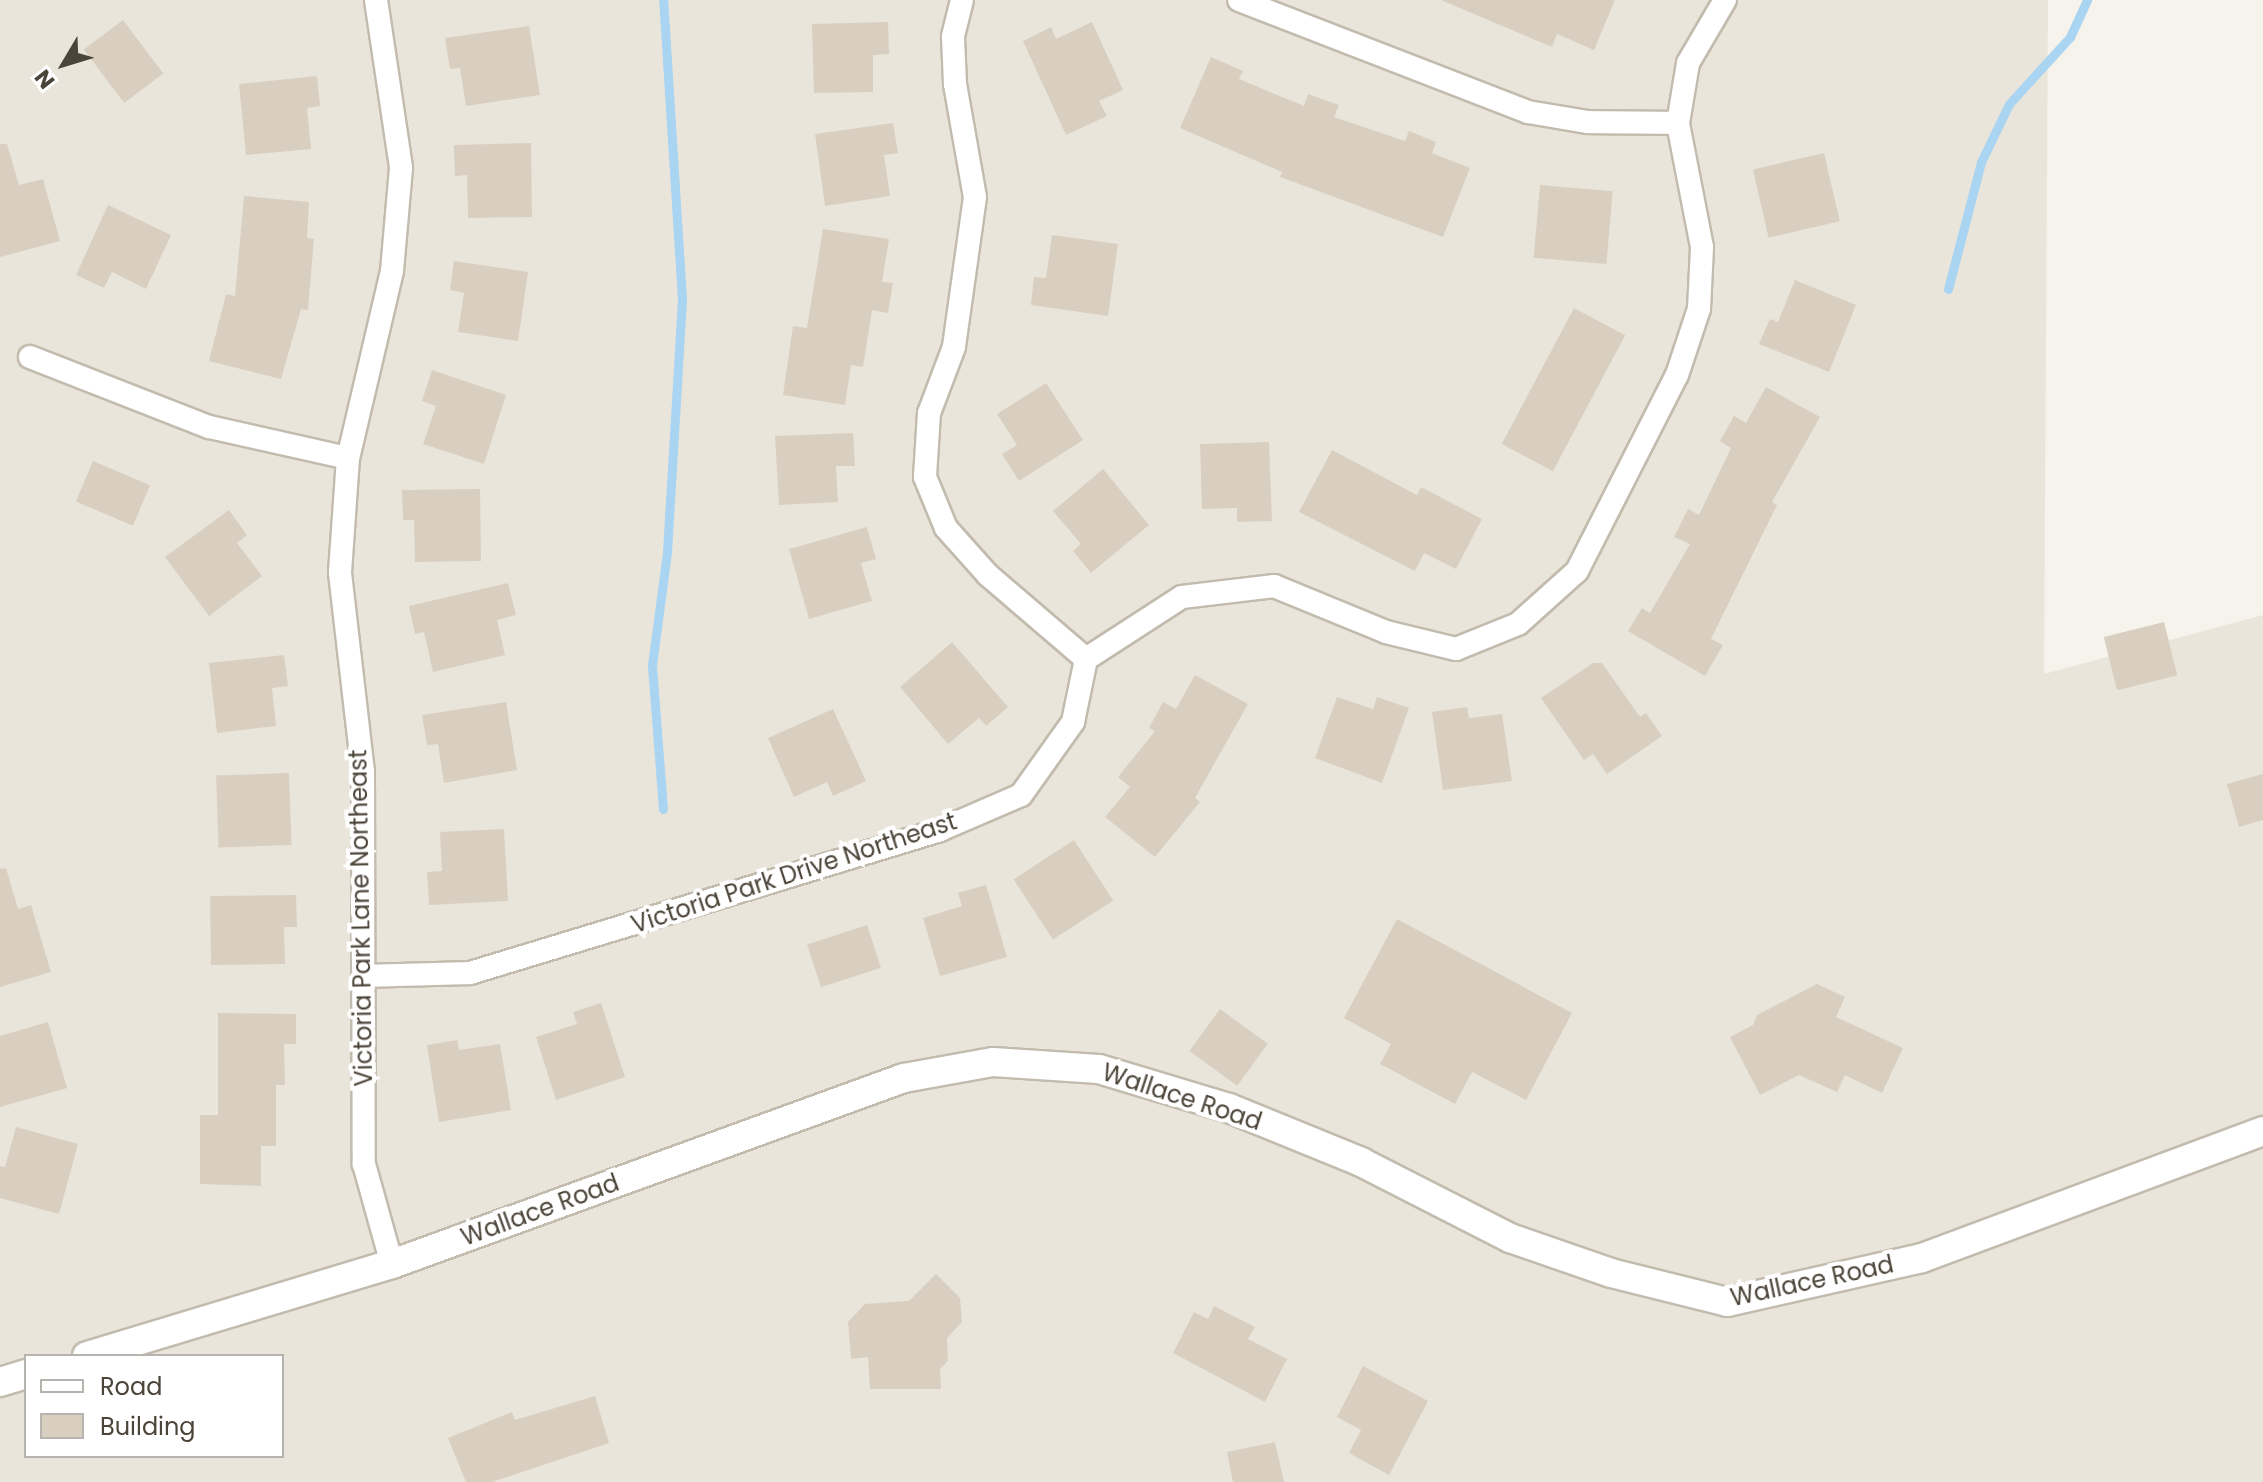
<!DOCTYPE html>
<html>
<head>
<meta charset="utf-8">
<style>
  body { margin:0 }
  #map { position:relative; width:2263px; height:1482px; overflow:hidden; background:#f6f3ec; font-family:Poppins,sans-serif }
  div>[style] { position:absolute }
  .residential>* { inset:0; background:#eae5da }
  .stream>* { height:9px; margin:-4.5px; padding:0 4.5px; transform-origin:4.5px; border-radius:4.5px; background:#a9d4f2 }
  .building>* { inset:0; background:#d8cfc1; transform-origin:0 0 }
  .roads { filter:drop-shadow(2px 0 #c2bbae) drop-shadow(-2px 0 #c2bbae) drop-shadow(0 2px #c2bbae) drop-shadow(0 -2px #c2bbae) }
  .minor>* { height:22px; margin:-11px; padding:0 11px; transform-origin:11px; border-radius:11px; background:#fff }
  .tertiary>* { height:28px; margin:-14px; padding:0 14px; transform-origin:14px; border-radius:14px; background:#fff }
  span { translate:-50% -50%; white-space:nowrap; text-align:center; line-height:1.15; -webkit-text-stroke:8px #fff; paint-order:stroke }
  .street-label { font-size:24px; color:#4b4439 }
  .legend { position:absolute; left:24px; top:1354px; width:260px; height:104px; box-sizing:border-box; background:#fff; border:2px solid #b7b4b0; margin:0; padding:10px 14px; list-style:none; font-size:24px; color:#4b4439 }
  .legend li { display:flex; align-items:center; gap:16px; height:40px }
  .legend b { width:40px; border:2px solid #b7b4b0 }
  .north { position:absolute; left:24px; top:24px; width:80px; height:80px; -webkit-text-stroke:6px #fff; paint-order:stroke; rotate:232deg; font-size:22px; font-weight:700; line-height:32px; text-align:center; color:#4b4439 }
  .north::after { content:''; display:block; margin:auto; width:28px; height:36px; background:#4b4439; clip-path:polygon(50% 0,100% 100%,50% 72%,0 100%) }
</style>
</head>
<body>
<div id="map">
  <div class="residential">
    <i style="clip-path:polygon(evenodd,0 0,2048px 0,2044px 674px,2263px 615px,2263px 1482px,0 1482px,0 0,26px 1356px,282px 1356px,282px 1456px,26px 1456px,26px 1356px)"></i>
  </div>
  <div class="stream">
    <i style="left:1948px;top:289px;width:131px;rotate:-75.4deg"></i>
    <i style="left:1981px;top:162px;width:64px;rotate:-64.2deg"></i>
    <i style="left:2009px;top:104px;width:91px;rotate:-47.7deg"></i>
    <i style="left:2070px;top:37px;width:41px;rotate:-65.3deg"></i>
    <i style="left:663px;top:809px;width:144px;rotate:-94.4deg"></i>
    <i style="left:652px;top:665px;width:114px;rotate:-82.4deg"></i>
    <i style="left:667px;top:552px;width:253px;rotate:-86.6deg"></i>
    <i style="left:682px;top:299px;width:300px;rotate:-93.6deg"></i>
  </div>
  <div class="building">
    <i style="clip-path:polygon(1441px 0,1615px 0,1594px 50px,1557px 34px,1552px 47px)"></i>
    <i style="left:123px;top:20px;width:67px;height:49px;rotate:53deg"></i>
    <i style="clip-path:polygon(888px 22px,889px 54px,873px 55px,873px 92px,814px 93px,812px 24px)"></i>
    <i style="clip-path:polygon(1092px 22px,1123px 90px,1099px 101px,1107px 116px,1066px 135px,1023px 41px,1051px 27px,1056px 39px)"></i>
    <i style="clip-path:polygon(529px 26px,540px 95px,466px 106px,460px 68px,450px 69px,445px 38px)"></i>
    <i style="clip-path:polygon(1211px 57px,1243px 71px,1239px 79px,1304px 106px,1308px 94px,1339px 105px,1334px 117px,1405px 141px,1409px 131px,1436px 142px,1432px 153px,1470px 168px,1443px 237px,1280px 177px,1282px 172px,1180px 128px)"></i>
    <i style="clip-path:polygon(317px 76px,320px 106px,307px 108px,311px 149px,246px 155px,239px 84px)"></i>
    <i style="clip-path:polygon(893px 123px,898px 153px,884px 155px,890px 196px,825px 206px,815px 134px)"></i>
    <i style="clip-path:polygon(531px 143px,532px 217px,468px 218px,467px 175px,455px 176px,454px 145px)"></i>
    <i style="clip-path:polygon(0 144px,7px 144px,19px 185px,43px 179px,60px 241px,0 257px)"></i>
    <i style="left:1824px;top:153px;width:70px;height:73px;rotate:77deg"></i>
    <i style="left:1540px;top:185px;width:73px;height:73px;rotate:5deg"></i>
    <i style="clip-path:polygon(244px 196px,309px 202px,307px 238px,314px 239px,308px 310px,301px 309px,281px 379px,209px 361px,226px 294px,235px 296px)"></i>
    <i style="clip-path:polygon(108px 205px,171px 235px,146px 289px,112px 272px,104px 288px,76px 275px)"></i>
    <i style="clip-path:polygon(823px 229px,889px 239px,882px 282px,893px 283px,888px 313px,872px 310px,863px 367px,851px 365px,845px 405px,783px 395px,793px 326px,807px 328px)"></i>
    <i style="clip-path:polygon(1052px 235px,1118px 244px,1108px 316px,1031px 305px,1034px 277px,1046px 278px)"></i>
    <i style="clip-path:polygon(454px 261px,528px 272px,518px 341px,458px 332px,464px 293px,450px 290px)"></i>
    <i style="clip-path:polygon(1795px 280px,1856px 305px,1829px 372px,1759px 344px,1770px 319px,1778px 322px)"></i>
    <i style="left:1574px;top:308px;width:58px;height:154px;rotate:28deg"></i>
    <i style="clip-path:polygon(432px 370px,506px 395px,484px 464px,423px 444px,436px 406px,422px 401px)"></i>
    <i style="clip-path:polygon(1046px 383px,1083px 440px,1019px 481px,1002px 454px,1017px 445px,997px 414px)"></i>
    <i style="clip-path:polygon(1766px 387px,1820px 417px,1772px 502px,1777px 505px,1711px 639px,1723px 645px,1705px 676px,1628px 631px,1642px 608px,1650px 613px,1690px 544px,1674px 537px,1688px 509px,1699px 515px,1731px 448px,1720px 441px,1734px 416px,1746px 423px)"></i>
    <i style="clip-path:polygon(853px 433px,855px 466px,836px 466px,838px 502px,779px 505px,775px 436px)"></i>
    <i style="clip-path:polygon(1269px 442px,1272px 521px,1237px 522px,1237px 508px,1202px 509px,1200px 444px)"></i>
    <i style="clip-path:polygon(1332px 450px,1417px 495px,1421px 487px,1482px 519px,1456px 569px,1424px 553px,1415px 571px,1299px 512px)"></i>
    <i style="left:93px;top:461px;width:62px;height:44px;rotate:23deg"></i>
    <i style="clip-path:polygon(1103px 469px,1149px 525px,1091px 573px,1073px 551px,1081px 544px,1053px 511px)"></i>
    <i style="clip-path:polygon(480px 489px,481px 561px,415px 562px,414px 520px,403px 520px,402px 490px)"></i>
    <i style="clip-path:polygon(229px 510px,247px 535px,237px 543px,262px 576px,209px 616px,165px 557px)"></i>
    <i style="clip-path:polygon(867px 527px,876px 559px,861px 563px,872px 601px,809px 619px,789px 549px)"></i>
    <i style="clip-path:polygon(508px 583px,516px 615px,497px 620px,505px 655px,433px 672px,424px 632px,415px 634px,409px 606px)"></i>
    <i style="left:2164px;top:622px;width:55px;height:62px;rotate:76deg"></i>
    <i style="clip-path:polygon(952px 642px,1008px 707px,986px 726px,979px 718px,948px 744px,900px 687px)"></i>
    <i style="clip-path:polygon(284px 655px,288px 686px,272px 688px,276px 726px,217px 733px,209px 663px)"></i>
    <i style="clip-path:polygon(1593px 663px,1602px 663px,1640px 717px,1646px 713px,1662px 736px,1607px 774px,1593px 754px,1584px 760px,1541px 698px)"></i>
    <i style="clip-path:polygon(1195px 675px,1248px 704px,1195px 798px,1200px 802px,1155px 857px,1105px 817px,1130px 787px,1118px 777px,1155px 731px,1149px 728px,1163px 702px,1176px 709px)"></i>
    <i style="clip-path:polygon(1337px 697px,1373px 709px,1377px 697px,1409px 708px,1382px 783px,1315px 758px)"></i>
    <i style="clip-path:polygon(506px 702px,517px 770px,444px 783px,438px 744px,427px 745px,422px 715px)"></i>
    <i style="clip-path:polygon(1467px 707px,1469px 718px,1502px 714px,1512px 781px,1443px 790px,1432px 712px)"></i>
    <i style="clip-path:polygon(833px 709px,866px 781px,833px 796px,827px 782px,794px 797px,768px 738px)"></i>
    <i style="left:289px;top:773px;width:72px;height:73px;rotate:88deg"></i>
    <i style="clip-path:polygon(2263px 774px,2263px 820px,2239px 827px,2227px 784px)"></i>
    <i style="clip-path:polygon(504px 829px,508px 901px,429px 905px,427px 872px,442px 871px,440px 832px)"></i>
    <i style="left:1074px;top:840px;width:72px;height:72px;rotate:57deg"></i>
    <i style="clip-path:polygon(6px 868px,18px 909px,31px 905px,51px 972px,0 987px,0 869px)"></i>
    <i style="clip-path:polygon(986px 885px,1007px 957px,940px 976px,923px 918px,962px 906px,958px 893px)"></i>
    <i style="clip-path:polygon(296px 895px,297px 927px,284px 927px,285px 964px,211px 965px,210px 896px)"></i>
    <i style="clip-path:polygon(1397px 919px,1572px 1013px,1526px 1100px,1472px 1072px,1455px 1104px,1380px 1064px,1391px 1044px,1344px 1018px)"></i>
    <i style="left:867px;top:925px;width:45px;height:63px;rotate:72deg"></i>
    <i style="clip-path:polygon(1817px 984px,1845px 997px,1836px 1017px,1903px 1048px,1882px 1093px,1845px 1075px,1837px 1092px,1799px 1075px,1760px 1095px,1730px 1037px,1753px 1025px,1757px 1015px)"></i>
    <i style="clip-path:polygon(601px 1003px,625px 1077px,556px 1100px,536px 1037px,577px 1024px,573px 1012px)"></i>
    <i style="left:1220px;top:1009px;width:59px;height:52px;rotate:36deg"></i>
    <i style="clip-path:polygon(218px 1013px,296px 1014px,296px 1044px,284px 1044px,285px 1085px,276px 1085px,276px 1146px,261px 1146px,261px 1186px,200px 1184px,200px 1115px,218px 1115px)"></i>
    <i style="clip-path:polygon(48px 1022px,67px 1088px,0 1107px,0 1036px)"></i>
    <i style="clip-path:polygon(457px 1040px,459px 1050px,500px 1044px,511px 1110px,439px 1122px,427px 1045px)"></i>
    <i style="clip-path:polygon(16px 1127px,78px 1144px,59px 1214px,0 1198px,0 1166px,5px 1167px)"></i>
    <i style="clip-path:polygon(936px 1274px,960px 1298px,962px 1322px,947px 1338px,948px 1361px,940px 1369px,941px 1389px,870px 1389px,868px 1357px,851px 1359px,848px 1322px,865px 1304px,909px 1301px)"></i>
    <i style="clip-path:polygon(1214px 1306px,1255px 1327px,1248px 1339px,1287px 1359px,1265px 1402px,1173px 1353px,1194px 1312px,1208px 1319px)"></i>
    <i style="clip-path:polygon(1363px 1366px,1428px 1401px,1389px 1475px,1349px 1453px,1361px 1430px,1337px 1417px)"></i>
    <i style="clip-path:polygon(595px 1396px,609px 1443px,492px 1482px,466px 1482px,448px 1438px,512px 1412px,515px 1420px)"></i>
    <i style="clip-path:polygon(1275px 1442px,1284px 1482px,1233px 1482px,1227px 1452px)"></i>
  </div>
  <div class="roads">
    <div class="minor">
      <i style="left:376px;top:0;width:170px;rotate:81.5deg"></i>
      <i style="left:401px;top:168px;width:103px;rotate:95deg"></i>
      <i style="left:392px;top:271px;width:192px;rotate:103.2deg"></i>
      <i style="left:348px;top:458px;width:115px;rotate:94deg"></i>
      <i style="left:340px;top:573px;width:199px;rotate:83.4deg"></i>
      <i style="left:363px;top:771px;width:393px;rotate:89.9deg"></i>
      <i style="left:364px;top:1164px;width:104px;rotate:74.4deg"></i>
      <i style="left:962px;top:0;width:38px;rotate:104deg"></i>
      <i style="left:953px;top:37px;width:47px;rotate:87.6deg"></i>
      <i style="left:955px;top:84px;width:115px;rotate:80deg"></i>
      <i style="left:975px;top:197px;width:151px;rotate:98deg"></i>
      <i style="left:954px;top:347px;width:71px;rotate:110.7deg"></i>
      <i style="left:929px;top:413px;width:64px;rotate:93.6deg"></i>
      <i style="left:925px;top:477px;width:55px;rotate:67.6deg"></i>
      <i style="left:946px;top:528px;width:63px;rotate:48.2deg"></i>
      <i style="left:988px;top:575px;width:129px;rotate:40.6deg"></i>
      <i style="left:1239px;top:0;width:310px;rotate:21.2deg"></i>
      <i style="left:1528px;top:112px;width:61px;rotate:9.5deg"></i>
      <i style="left:1588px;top:122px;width:90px;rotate:0.6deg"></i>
      <i style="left:30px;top:357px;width:192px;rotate:21.4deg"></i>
      <i style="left:209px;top:427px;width:142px;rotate:12.6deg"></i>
      <i style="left:363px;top:976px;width:107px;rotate:-1.6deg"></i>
      <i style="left:470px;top:973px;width:491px;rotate:-16.9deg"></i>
      <i style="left:940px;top:830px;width:88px;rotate:-23.4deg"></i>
      <i style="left:1021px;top:795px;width:90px;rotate:-54.5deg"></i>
      <i style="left:1073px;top:722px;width:64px;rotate:-78.3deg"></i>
      <i style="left:1086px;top:659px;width:114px;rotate:-32.9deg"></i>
      <i style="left:1182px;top:597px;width:93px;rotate:-6.8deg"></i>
      <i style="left:1274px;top:586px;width:121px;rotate:22.3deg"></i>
      <i style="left:1386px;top:632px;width:72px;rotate:13.7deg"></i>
      <i style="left:1456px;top:649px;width:67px;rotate:-22deg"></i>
      <i style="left:1518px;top:624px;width:79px;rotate:-41.9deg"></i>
      <i style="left:1577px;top:571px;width:220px;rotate:-63deg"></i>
      <i style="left:1677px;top:375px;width:70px;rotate:-71.6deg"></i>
      <i style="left:1699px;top:309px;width:62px;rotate:-87.2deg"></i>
      <i style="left:1702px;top:247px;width:126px;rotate:-101deg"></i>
      <i style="left:1678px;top:123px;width:61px;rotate:-80.5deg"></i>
      <i style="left:1688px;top:63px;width:73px;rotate:-59.6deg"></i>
    </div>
    <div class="tertiary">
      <i style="left:87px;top:1356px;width:319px;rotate:-16.8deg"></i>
      <i style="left:392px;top:1264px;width:545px;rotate:-19.97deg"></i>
      <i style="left:904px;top:1078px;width:90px;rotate:-10.2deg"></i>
      <i style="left:993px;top:1062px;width:106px;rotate:3.8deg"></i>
      <i style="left:1099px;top:1069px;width:136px;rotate:16.7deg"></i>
      <i style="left:1229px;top:1108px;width:143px;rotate:22.2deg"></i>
      <i style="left:1361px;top:1162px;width:167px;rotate:27deg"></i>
      <i style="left:1510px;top:1238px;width:107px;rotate:19.1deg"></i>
      <i style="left:1611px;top:1273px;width:120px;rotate:14deg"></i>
      <i style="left:1727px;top:1302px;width:200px;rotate:-12.7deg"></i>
      <i style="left:1922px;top:1258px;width:364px;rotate:-20.4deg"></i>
      <i style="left:0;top:1382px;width:27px;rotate:-17deg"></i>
    </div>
  </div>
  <div class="street-label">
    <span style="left:794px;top:873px;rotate:-18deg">Victoria Park Drive Northeast</span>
    <span style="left:361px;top:918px;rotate:-91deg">Victoria Park Lane Northeast</span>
    <span style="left:1182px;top:1097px;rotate:18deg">Wallace Road</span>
    <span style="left:540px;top:1210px;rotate:-20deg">Wallace Road</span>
    <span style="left:1812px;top:1281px;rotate:-12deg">Wallace Road</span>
  </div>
  <ul class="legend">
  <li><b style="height:10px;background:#fff"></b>Road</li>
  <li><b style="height:22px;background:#d8cfc1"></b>Building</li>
  </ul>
  <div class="north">N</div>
</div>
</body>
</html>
